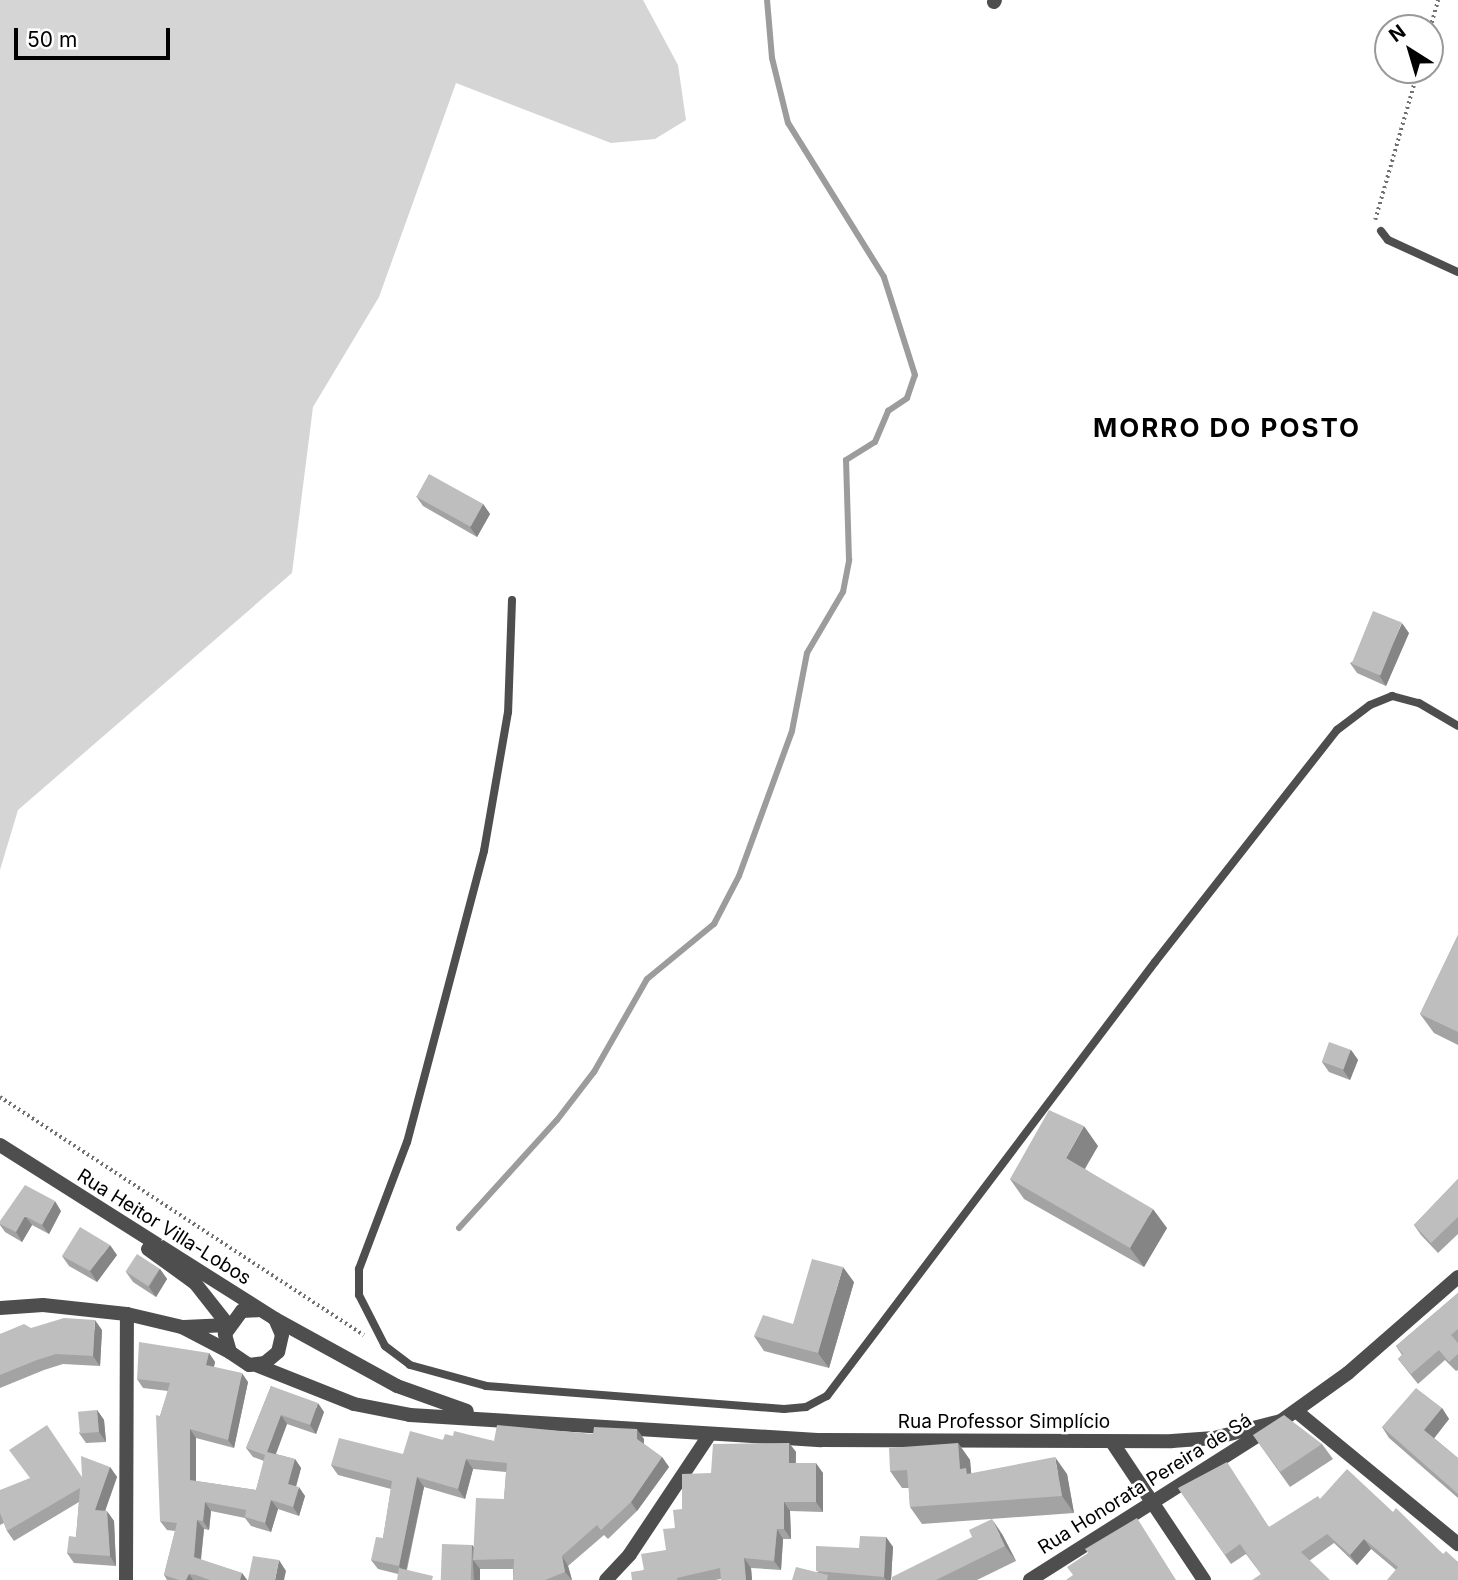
<!DOCTYPE html>
<html>
<head>
<meta charset="utf-8">
<style>
  body { margin:0 }
  #map { position:relative; width:1458px; height:1580px; overflow:hidden; background:#fff; font-family:Inter,sans-serif }
  div>[style] { position:absolute }
  .green>* { inset:0; background:#d5d5d5 }
  .stream>* { height:6px; margin:-3px; padding:0 3px; transform-origin:3px; border-radius:3px; background:#9c9c9c }
  .path>* { height:3.5px; margin-top:-1.75px; transform-origin:0; background:repeating-linear-gradient(90deg,#707070 0 2px,transparent 0 5.5px) }
  .service>* { height:8px; margin:-4px; padding:0 4px; transform-origin:4px; border-radius:4px; background:#4e4e4e }
  .minor>* { height:14px; margin:-7px; padding:0 7px; transform-origin:7px; border-radius:7px; background:#4e4e4e }
  .tertiary>* { height:14px; margin:-7px; padding:0 7px; transform-origin:7px; border-radius:7px; background:#4e4e4e }
  .wall>* { inset:0; background:#a3a3a3 }
  .shaded-wall>* { inset:0; background:#858585 }
  .building>* { inset:0; background:#bebebe; transform-origin:0 0 }
  span { translate:-50% -50%; white-space:nowrap; text-align:center; line-height:1.15; -webkit-text-stroke:5px #fff; paint-order:stroke }
  .street-label { font-size:19px; color:#000 }
  .district-label { font-size:26px; color:#000; font-weight:700; letter-spacing:2px }
  .north { position:absolute; left:1374px; top:14px; width:70px; height:70px; box-sizing:border-box; background:#fff; border:2px solid #999; border-radius:50%; rotate:323deg; font-size:19px; font-weight:700; line-height:28px; text-align:center; color:#000 }
  .north::after { content:''; display:block; margin:auto; width:24px; height:32px; background:#000; clip-path:polygon(50% 0,100% 100%,50% 72%,0 100%) }
  .scale { position:absolute; left:14px; top:28px; width:156px; height:32px; box-sizing:border-box; border:4px solid #000; border-top:0; padding-left:9px; font-size:21px; line-height:24px; white-space:nowrap; color:#000; -webkit-text-stroke:5px #fff; paint-order:stroke }
</style>
</head>
<body>
<div id="map">
  <div class="green">
    <i style="clip-path:polygon(0 0,643px 0,678px 65px,686px 120px,655px 139px,611px 143px,456px 83px,379px 297px,313px 407px,292px 573px,18px 810px,0 870px)"></i>
  </div>
  <div class="stream">
    <i style="left:459px;top:1228px;width:146px;rotate:-47.8deg"></i>
    <i style="left:557px;top:1120px;width:61px;rotate:-52.4deg"></i>
    <i style="left:594px;top:1072px;width:107px;rotate:-60.3deg"></i>
    <i style="left:647px;top:979px;width:87px;rotate:-39.4deg"></i>
    <i style="left:714px;top:924px;width:54px;rotate:-62.5deg"></i>
    <i style="left:739px;top:876px;width:154px;rotate:-69.9deg"></i>
    <i style="left:792px;top:731px;width:79px;rotate:-79.1deg"></i>
    <i style="left:807px;top:653px;width:71px;rotate:-59.5deg"></i>
    <i style="left:843px;top:592px;width:33px;rotate:-79deg"></i>
    <i style="left:849px;top:560px;width:100px;rotate:-91.7deg"></i>
    <i style="left:846px;top:460px;width:34px;rotate:-32deg"></i>
    <i style="left:875px;top:442px;width:34px;rotate:-67deg"></i>
    <i style="left:888px;top:411px;width:23px;rotate:-34deg"></i>
    <i style="left:907px;top:398px;width:24px;rotate:-71deg"></i>
    <i style="left:915px;top:375px;width:103px;rotate:-107.6deg"></i>
    <i style="left:884px;top:277px;width:181px;rotate:-121.9deg"></i>
    <i style="left:788px;top:123px;width:67px;rotate:-103.8deg"></i>
    <i style="left:772px;top:58px;width:58px;rotate:-94.9deg"></i>
  </div>
  <div class="path">
    <i style="left:1430px;top:28px;width:29px;rotate:-74deg"></i>
    <i style="left:1375px;top:220px;width:156px;rotate:-74deg"></i>
    <i style="left:0;top:1097px;width:435px;rotate:33.2deg"></i>
  </div>
  <div class="service">
    <i style="left:1381px;top:231px;width:11px;rotate:52deg"></i>
    <i style="left:1388px;top:240px;width:77px;rotate:24.6deg"></i>
    <i style="left:512px;top:600px;width:112px;rotate:92deg"></i>
    <i style="left:508px;top:712px;width:141px;rotate:99.8deg"></i>
    <i style="left:484px;top:851px;width:301px;rotate:104.8deg"></i>
    <i style="left:407px;top:1142px;width:136px;rotate:110.7deg"></i>
    <i style="left:359px;top:1269px;width:26px;rotate:90deg"></i>
    <i style="left:359px;top:1295px;width:57px;rotate:63deg"></i>
    <i style="left:385px;top:1346px;width:31px;rotate:37deg"></i>
    <i style="left:410px;top:1365px;width:79px;rotate:15.4deg"></i>
    <i style="left:486px;top:1386px;width:299px;rotate:4.4deg"></i>
    <i style="left:784px;top:1409px;width:22px;rotate:-5deg"></i>
    <i style="left:806px;top:1407px;width:24px;rotate:-28deg"></i>
    <i style="left:827px;top:1396px;width:544px;rotate:-52.92deg"></i>
    <i style="left:1155px;top:962px;width:295px;rotate:-51.9deg"></i>
    <i style="left:1337px;top:730px;width:41px;rotate:-37.1deg"></i>
    <i style="left:1370px;top:705px;width:24px;rotate:-22deg"></i>
    <i style="left:1392px;top:696px;width:28px;rotate:15deg"></i>
    <i style="left:1419px;top:703px;width:45px;rotate:30.5deg"></i>
  </div>
  <div class="minor">
    <i style="left:994px;top:2px;width:2px;rotate:-63deg"></i>
    <i style="left:1296px;top:1411px;width:210px;rotate:39.4deg"></i>
    <i style="left:1112px;top:1442px;width:166px;rotate:56.3deg"></i>
    <i style="left:126px;top:1580px;width:266px;rotate:-89.8deg"></i>
    <i style="left:606px;top:1580px;width:35px;rotate:-47deg"></i>
    <i style="left:630px;top:1554px;width:144px;rotate:-56.3deg"></i>
    <i style="left:1030px;top:1580px;width:285px;rotate:-32.4deg"></i>
  </div>
  <div class="tertiary">
    <i style="left:0;top:1145px;width:325px;rotate:32.3deg"></i>
    <i style="left:275px;top:1319px;width:17px;rotate:66deg"></i>
    <i style="left:282px;top:1335px;width:17px;rotate:103deg"></i>
    <i style="left:278px;top:1352px;width:17px;rotate:140deg"></i>
    <i style="left:265px;top:1363px;width:16px;rotate:173deg"></i>
    <i style="left:249px;top:1365px;width:23px;rotate:-146deg"></i>
    <i style="left:230px;top:1352px;width:19px;rotate:-106deg"></i>
    <i style="left:225px;top:1334px;width:29px;rotate:-54deg"></i>
    <i style="left:242px;top:1311px;width:18px;rotate:-3deg"></i>
    <i style="left:148px;top:1249px;width:58px;rotate:35.9deg"></i>
    <i style="left:195px;top:1283px;width:53px;rotate:51.8deg"></i>
    <i style="left:0;top:1308px;width:43px;rotate:-4deg"></i>
    <i style="left:43px;top:1305px;width:84px;rotate:6.1deg"></i>
    <i style="left:127px;top:1314px;width:57px;rotate:13.3deg"></i>
    <i style="left:182px;top:1327px;width:54px;rotate:27.5deg"></i>
    <i style="left:275px;top:1319px;width:139px;rotate:28.8deg"></i>
    <i style="left:397px;top:1386px;width:74px;rotate:19.7deg"></i>
    <i style="left:184px;top:1327px;width:44px;rotate:-2.6deg"></i>
    <i style="left:256px;top:1365px;width:105px;rotate:21.7deg"></i>
    <i style="left:354px;top:1404px;width:57px;rotate:11.1deg"></i>
    <i style="left:410px;top:1415px;width:412px;rotate:3.5deg"></i>
    <i style="left:821px;top:1440px;width:351px;rotate:0.2deg"></i>
    <i style="left:1172px;top:1441px;width:42px;rotate:-4.1deg"></i>
    <i style="left:1214px;top:1438px;width:69px;rotate:-14.2deg"></i>
    <i style="left:1281px;top:1421px;width:82px;rotate:-35.6deg"></i>
    <i style="left:1348px;top:1373px;width:146px;rotate:-41.1deg"></i>
  </div>
  <div class="wall">
    <i style="clip-path:polygon(416px 496px,483px 504px,490px 514px,477px 537px,423px 506px)"></i>
    <i style="clip-path:polygon(1409px 633px,1386px 686px,1357px 673px,1350px 663px)"></i>
    <i style="clip-path:polygon(1458px 935px,1458px 1045px,1434px 1033px,1420px 1014px)"></i>
    <i style="clip-path:polygon(1351px 1050px,1358px 1060px,1350px 1080px,1329px 1072px,1322px 1062px)"></i>
    <i style="clip-path:polygon(1098px 1146px,1085px 1169px,1167px 1228px,1144px 1267px,1024px 1199px,1010px 1179px)"></i>
    <i style="clip-path:polygon(1458px 1179px,1458px 1234px,1438px 1253px,1421px 1235px,1414px 1225px)"></i>
    <i style="clip-path:polygon(61px 1211px,49px 1234px,32px 1225px,22px 1242px,5px 1232px,0 1225px,0 1221px)"></i>
    <i style="clip-path:polygon(117px 1255px,97px 1282px,69px 1266px,62px 1256px)"></i>
    <i style="clip-path:polygon(160px 1269px,167px 1279px,156px 1297px,133px 1282px,126px 1272px)"></i>
    <i style="clip-path:polygon(854px 1282px,829px 1368px,764px 1351px,754px 1336px,793px 1324px)"></i>
    <i style="clip-path:polygon(1458px 1293px,1458px 1370px,1456px 1371px,1445px 1360px,1418px 1384px,1398px 1359px,1402px 1355px,1396px 1346px)"></i>
    <i style="clip-path:polygon(31px 1328px,102px 1330px,100px 1366px,63px 1364px,44px 1370px,0 1388px,0 1334px)"></i>
    <i style="clip-path:polygon(209px 1353px,215px 1362px,214px 1367px,248px 1382px,234px 1448px,196px 1438px,196px 1481px,256px 1490px,264px 1461px,253px 1457px,246px 1448px,271px 1386px,324px 1412px,316px 1434px,287px 1424px,276px 1454px,295px 1459px,301px 1468px,296px 1487px,305px 1496px,299px 1516px,278px 1509px,271px 1532px,251px 1526px,245px 1518px,211px 1511px,209px 1530px,204px 1529px,201px 1560px,242px 1573px,247px 1580px,167px 1580px,164px 1575px,175px 1531px,167px 1530px,160px 1521px,160px 1416px,168px 1391px,143px 1388px,137px 1379px)"></i>
    <i style="clip-path:polygon(1442px 1408px,1449px 1419px,1434px 1438px,1458px 1458px,1458px 1498px,1389px 1438px,1382px 1427px)"></i>
    <i style="clip-path:polygon(97px 1410px,104px 1420px,106px 1442px,86px 1443px,79px 1433px)"></i>
    <i style="clip-path:polygon(1253px 1435px,1322px 1444px,1333px 1459px,1290px 1487px)"></i>
    <i style="clip-path:polygon(453px 1436px,494px 1441px,644px 1439px,644px 1444px,662px 1457px,669px 1467px,637px 1511px,608px 1539px,604px 1535px,568px 1566px,572px 1580px,513px 1580px,513px 1569px,480px 1569px,480px 1580px,442px 1580px,472px 1545px,474px 1547px,504px 1499px,506px 1472px,473px 1469px,465px 1499px,424px 1487px,407px 1570px,398px 1574px,378px 1569px,371px 1560px,383px 1538px,391px 1489px,338px 1475px,331px 1465px,403px 1454px)"></i>
    <i style="clip-path:polygon(789px 1443px,796px 1452px,796px 1463px,823px 1473px,823px 1512px,790px 1511px,791px 1539px,783px 1539px,781px 1570px,751px 1568px,752px 1580px,721px 1580px,721px 1579px,715px 1580px,632px 1580px,666px 1550px,682px 1509px,711px 1473px)"></i>
    <i style="clip-path:polygon(958px 1443px,970px 1460px,971px 1473px,1067px 1474px,1074px 1513px,922px 1524px,910px 1507px,909px 1488px,902px 1488px,890px 1471px)"></i>
    <i style="clip-path:polygon(110px 1467px,117px 1477px,105px 1510px,114px 1521px,116px 1566px,74px 1563px,67px 1553px,76px 1537px,79px 1502px,14px 1541px,7px 1531px,4px 1523px,0 1525px,0 1490px,82px 1477px)"></i>
    <i style="clip-path:polygon(1178px 1488px,1270px 1527px,1320px 1499px,1393px 1512px,1443px 1554px,1458px 1562px,1396px 1570px,1371px 1549px,1357px 1565px,1334px 1543px,1309px 1561px,1261px 1574px,1246px 1554px,1231px 1564px)"></i>
    <i style="clip-path:polygon(1002px 1534px,1016px 1561px,977px 1580px,892px 1580px)"></i>
    <i style="clip-path:polygon(886px 1537px,893px 1547px,891px 1580px,792px 1580px,817px 1572px,859px 1548px)"></i>
  </div>
  <div class="shaded-wall">
    <i style="clip-path:polygon(483px 504px,490px 514px,477px 537px,470px 527px)"></i>
    <i style="clip-path:polygon(1402px 623px,1409px 633px,1386px 686px,1379px 675px)"></i>
    <i style="clip-path:polygon(1351px 1050px,1358px 1060px,1350px 1080px,1343px 1070px)"></i>
    <i style="clip-path:polygon(1084px 1126px,1098px 1146px,1079px 1178px,1066px 1158px)"></i>
    <i style="clip-path:polygon(55px 1201px,61px 1211px,49px 1234px,42px 1225px)"></i>
    <i style="clip-path:polygon(1153px 1209px,1167px 1228px,1144px 1267px,1130px 1248px)"></i>
    <i style="clip-path:polygon(25px 1216px,32px 1225px,22px 1242px,16px 1232px)"></i>
    <i style="clip-path:polygon(110px 1245px,117px 1255px,97px 1282px,90px 1271px)"></i>
    <i style="clip-path:polygon(843px 1267px,854px 1282px,829px 1368px,818px 1353px)"></i>
    <i style="clip-path:polygon(160px 1269px,167px 1279px,156px 1297px,149px 1287px)"></i>
    <i style="clip-path:polygon(95px 1320px,102px 1330px,100px 1366px,93px 1356px)"></i>
    <i style="clip-path:polygon(209px 1353px,215px 1362px,212px 1374px,206px 1365px)"></i>
    <i style="clip-path:polygon(242px 1373px,248px 1382px,234px 1448px,228px 1440px)"></i>
    <i style="clip-path:polygon(318px 1403px,324px 1412px,316px 1434px,310px 1425px)"></i>
    <i style="clip-path:polygon(1442px 1408px,1449px 1419px,1432px 1441px,1424px 1430px)"></i>
    <i style="clip-path:polygon(97px 1410px,104px 1420px,106px 1442px,99px 1432px)"></i>
    <i style="clip-path:polygon(281px 1415px,287px 1424px,273px 1461px,267px 1452px)"></i>
    <i style="clip-path:polygon(190px 1429px,196px 1438px,196px 1489px,190px 1480px)"></i>
    <i style="clip-path:polygon(637px 1429px,644px 1439px,643px 1449px,637px 1439px)"></i>
    <i style="clip-path:polygon(789px 1443px,796px 1452px,795px 1473px,789px 1463px)"></i>
    <i style="clip-path:polygon(958px 1443px,970px 1460px,972px 1482px,960px 1469px)"></i>
    <i style="clip-path:polygon(662px 1457px,669px 1467px,637px 1511px,631px 1502px)"></i>
    <i style="clip-path:polygon(1055px 1457px,1067px 1474px,1074px 1513px,1062px 1496px)"></i>
    <i style="clip-path:polygon(295px 1459px,301px 1468px,294px 1493px,288px 1484px)"></i>
    <i style="clip-path:polygon(466px 1459px,473px 1469px,465px 1499px,458px 1489px)"></i>
    <i style="clip-path:polygon(816px 1463px,823px 1473px,823px 1512px,816px 1502px)"></i>
    <i style="clip-path:polygon(110px 1467px,117px 1477px,102px 1520px,95px 1510px)"></i>
    <i style="clip-path:polygon(417px 1477px,424px 1487px,405px 1575px,399px 1566px)"></i>
    <i style="clip-path:polygon(299px 1487px,305px 1496px,299px 1516px,293px 1507px)"></i>
    <i style="clip-path:polygon(271px 1500px,278px 1509px,271px 1532px,265px 1523px)"></i>
    <i style="clip-path:polygon(205px 1502px,211px 1511px,209px 1530px,203px 1521px)"></i>
    <i style="clip-path:polygon(784px 1502px,790px 1511px,791px 1539px,784px 1529px)"></i>
    <i style="clip-path:polygon(107px 1511px,114px 1521px,116px 1566px,110px 1556px)"></i>
    <i style="clip-path:polygon(992px 1519px,1002px 1534px,1016px 1561px,1005px 1546px)"></i>
    <i style="clip-path:polygon(197px 1520px,204px 1529px,200px 1566px,194px 1557px)"></i>
    <i style="clip-path:polygon(777px 1529px,783px 1539px,781px 1570px,774px 1561px)"></i>
    <i style="clip-path:polygon(886px 1537px,893px 1547px,891px 1580px,886px 1580px,884px 1577px)"></i>
    <i style="clip-path:polygon(1364px 1539px,1371px 1549px,1357px 1565px,1350px 1555px)"></i>
    <i style="clip-path:polygon(472px 1545px,479px 1555px,473px 1560px,480px 1569px,480px 1580px,474px 1580px)"></i>
    <i style="clip-path:polygon(562px 1556px,568px 1566px,572px 1580px,565px 1572px)"></i>
    <i style="clip-path:polygon(744px 1558px,751px 1568px,752px 1580px,746px 1580px)"></i>
    <i style="clip-path:polygon(279px 1560px,286px 1571px,284px 1580px,275px 1580px)"></i>
    <i style="clip-path:polygon(242px 1573px,247px 1580px,240px 1580px)"></i>
    <i style="clip-path:polygon(189px 1574px,193px 1580px,186px 1580px)"></i>
  </div>
  <div class="building">
    <i style="left:429px;top:474px;width:62px;height:26px;rotate:29deg"></i>
    <i style="left:1373px;top:611px;width:31px;height:57px;rotate:22deg"></i>
    <i style="clip-path:polygon(1458px 935px,1458px 1032px,1420px 1014px)"></i>
    <i style="left:1329px;top:1042px;width:23px;height:21px;rotate:20deg"></i>
    <i style="clip-path:polygon(1049px 1110px,1084px 1126px,1066px 1158px,1153px 1209px,1130px 1248px,1010px 1179px)"></i>
    <i style="clip-path:polygon(1458px 1179px,1458px 1217px,1431px 1243px,1414px 1225px)"></i>
    <i style="clip-path:polygon(25px 1185px,55px 1201px,42px 1225px,25px 1216px,16px 1232px,0 1224px,0 1221px)"></i>
    <i style="clip-path:polygon(80px 1227px,110px 1245px,90px 1271px,62px 1256px)"></i>
    <i style="left:137px;top:1254px;width:27px;height:21px;rotate:33deg"></i>
    <i style="clip-path:polygon(812px 1259px,843px 1267px,818px 1353px,754px 1336px,763px 1315px,793px 1324px)"></i>
    <i style="clip-path:polygon(1458px 1293px,1458px 1329px,1451px 1335px,1458px 1343px,1458px 1354px,1449px 1362px,1439px 1350px,1411px 1374px,1398px 1359px,1403px 1354px,1396px 1346px)"></i>
    <i style="clip-path:polygon(64px 1318px,95px 1320px,93px 1356px,56px 1354px,37px 1360px,0 1375px,0 1334px,24px 1324px,31px 1328px)"></i>
    <i style="clip-path:polygon(139px 1342px,209px 1353px,206px 1365px,242px 1373px,228px 1440px,190px 1429px,190px 1480px,256px 1490px,265px 1455px,246px 1448px,271px 1386px,318px 1403px,310px 1425px,281px 1415px,267px 1452px,295px 1459px,288px 1484px,299px 1487px,293px 1507px,271px 1500px,265px 1523px,245px 1517px,246px 1510px,205px 1502px,203px 1521px,197px 1520px,194px 1557px,242px 1573px,240px 1580px,210px 1580px,196px 1575px,189px 1574px,186px 1580px,179px 1580px,164px 1575px,177px 1523px,160px 1521px,156px 1415px,160px 1416px,170px 1383px,137px 1379px)"></i>
    <i style="clip-path:polygon(1416px 1388px,1442px 1408px,1424px 1430px,1458px 1458px,1458px 1494px,1382px 1427px)"></i>
    <i style="left:97px;top:1410px;width:22px;height:19px;rotate:85deg"></i>
    <i style="clip-path:polygon(1284px 1415px,1322px 1444px,1280px 1472px,1253px 1435px)"></i>
    <i style="clip-path:polygon(47px 1425px,82px 1477px,81px 1456px,110px 1467px,95px 1510px,107px 1511px,110px 1556px,67px 1553px,69px 1536px,76px 1537px,80px 1488px,7px 1531px,0 1513px,0 1490px,30px 1478px,9px 1450px)"></i>
    <i style="clip-path:polygon(497px 1425px,593px 1434px,594px 1427px,637px 1429px,637px 1439px,662px 1457px,631px 1502px,601px 1530px,597px 1525px,562px 1556px,565px 1572px,545px 1580px,513px 1580px,514px 1559px,473px 1560px,476px 1498px,504px 1499px,507px 1463px,466px 1459px,458px 1489px,417px 1477px,399px 1566px,371px 1560px,376px 1537px,383px 1538px,392px 1481px,331px 1465px,339px 1438px,403px 1454px,410px 1431px,443px 1440px,445px 1434px,453px 1436px,454px 1431px,494px 1441px)"></i>
    <i style="clip-path:polygon(789px 1443px,789px 1463px,816px 1463px,816px 1502px,784px 1502px,784px 1529px,777px 1529px,774px 1561px,744px 1558px,746px 1580px,721px 1580px,720px 1568px,677px 1578px,677px 1580px,632px 1580px,631px 1572px,644px 1570px,641px 1554px,666px 1550px,663px 1529px,675px 1528px,673px 1510px,682px 1509px,682px 1474px,711px 1473px,713px 1444px)"></i>
    <i style="clip-path:polygon(958px 1443px,960px 1469px,966px 1468px,967px 1474px,1055px 1457px,1062px 1496px,910px 1507px,907px 1470px,890px 1471px,889px 1448px)"></i>
    <i style="clip-path:polygon(1227px 1462px,1269px 1527px,1318px 1496px,1320px 1499px,1347px 1469px,1393px 1512px,1396px 1508px,1443px 1554px,1446px 1551px,1458px 1562px,1458px 1580px,1387px 1580px,1398px 1567px,1364px 1539px,1350px 1555px,1327px 1534px,1301px 1552px,1330px 1580px,1252px 1580px,1261px 1574px,1240px 1544px,1225px 1555px,1178px 1488px)"></i>
    <i style="clip-path:polygon(1137px 1518px,1176px 1580px,1066px 1580px,1073px 1575px,1067px 1567px,1088px 1553px,1085px 1549px)"></i>
    <i style="clip-path:polygon(992px 1519px,1005px 1546px,936px 1580px,892px 1580px,892px 1577px,972px 1537px,969px 1530px)"></i>
    <i style="clip-path:polygon(860px 1536px,886px 1537px,884px 1577px,816px 1571px,816px 1546px,859px 1548px)"></i>
    <i style="left:442px;top:1544px;width:30px;height:36px;rotate:2deg"></i>
    <i style="clip-path:polygon(253px 1556px,279px 1560px,275px 1580px,248px 1580px)"></i>
    <i style="clip-path:polygon(796px 1567px,828px 1575px,827px 1580px,792px 1580px)"></i>
    <i style="clip-path:polygon(399px 1568px,433px 1576px,432px 1580px,397px 1580px)"></i>
  </div>
  <div class="street-label">
    <span style="left:164px;top:1227px;rotate:32deg">Rua Heitor Villa-Lobos</span>
    <span style="left:1004px;top:1422px">Rua Professor Simplício</span>
    <span style="left:1145px;top:1484px;rotate:-32deg">Rua Honorata Pereira de Sá</span>
  </div>
  <div class="district-label">
    <span style="left:1227px;top:428px">MORRO DO POSTO</span>
  </div>
  <div class="north">N</div>
  <div class="scale">50 m</div>
</div>
</body>
</html>
